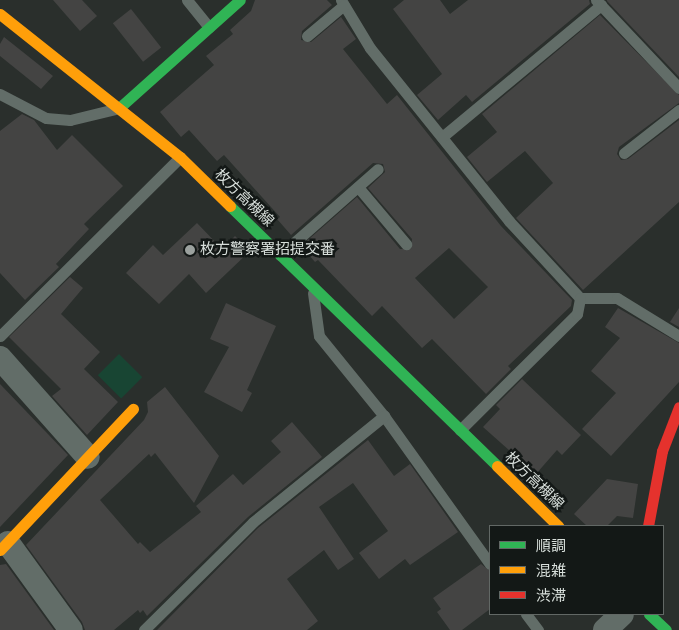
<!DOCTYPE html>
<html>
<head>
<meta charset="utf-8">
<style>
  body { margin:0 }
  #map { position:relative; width:679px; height:630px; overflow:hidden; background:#2a2f2c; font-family:"Sofia Sans Condensed","Noto Sans JP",sans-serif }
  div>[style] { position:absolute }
  .green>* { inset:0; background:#184533; transform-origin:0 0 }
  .building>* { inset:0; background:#444443; transform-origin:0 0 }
  .lane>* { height:11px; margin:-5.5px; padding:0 5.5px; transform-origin:5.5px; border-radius:5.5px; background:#626d68 }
  .street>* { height:24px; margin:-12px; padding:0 12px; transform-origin:12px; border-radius:12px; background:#626d68 }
  .fast>* { height:11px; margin:-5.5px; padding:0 5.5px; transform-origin:5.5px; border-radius:5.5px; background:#30b455 }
  .slow>* { height:11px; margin:-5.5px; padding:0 5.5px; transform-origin:5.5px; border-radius:5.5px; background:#ff9f0a }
  .jam>* { height:11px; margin:-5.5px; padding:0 5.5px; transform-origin:5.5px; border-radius:5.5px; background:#e5322d }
  .dots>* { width:14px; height:14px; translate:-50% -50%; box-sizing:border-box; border:2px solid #131816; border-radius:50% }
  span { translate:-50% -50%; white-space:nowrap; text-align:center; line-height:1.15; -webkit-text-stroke:5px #131816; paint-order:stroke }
  .street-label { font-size:15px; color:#d8dfdb }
  .poi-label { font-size:15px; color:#d8dfdb }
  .left { translate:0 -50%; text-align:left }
  .legend { position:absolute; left:489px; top:525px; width:175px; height:90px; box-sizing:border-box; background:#131816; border:1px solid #626865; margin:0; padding:6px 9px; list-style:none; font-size:15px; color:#d8dfdb }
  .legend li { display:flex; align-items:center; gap:10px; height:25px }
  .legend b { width:25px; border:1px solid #626865 }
</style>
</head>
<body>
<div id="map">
  <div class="green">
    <i style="left:119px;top:354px;width:33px;height:30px;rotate:45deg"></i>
  </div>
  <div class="building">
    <i style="clip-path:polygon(53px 0,82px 0,97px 16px,80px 31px)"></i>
    <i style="clip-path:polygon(evenodd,255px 0,327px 0,332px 5px,302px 31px,301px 40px,311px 42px,341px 17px,356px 39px,343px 49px,387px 104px,397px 95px,501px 226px,572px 300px,571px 306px,508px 366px,511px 369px,486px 394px,432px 339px,422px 348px,382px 306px,372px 316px,318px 260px,315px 262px,301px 246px,357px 197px,400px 249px,411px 249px,412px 239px,368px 188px,385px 172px,383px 164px,373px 163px,291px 235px,277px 219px,280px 217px,224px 155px,217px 161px,189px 130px,181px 137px,160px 112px,214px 65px,206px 56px,233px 34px,230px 30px,251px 11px,255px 0,449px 248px,488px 287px,454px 319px,415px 278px,449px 248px)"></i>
    <i style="clip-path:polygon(404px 0,440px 0,450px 14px,468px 0,589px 0,590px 4px,472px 102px,466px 95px,438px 120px,417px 95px,442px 74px,393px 9px)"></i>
    <i style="clip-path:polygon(607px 0,679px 0,679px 77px,607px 1px)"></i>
    <i style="left:131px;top:9px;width:49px;height:23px;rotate:52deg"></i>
    <i style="clip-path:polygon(600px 15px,679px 95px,679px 103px,619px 147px,617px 154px,621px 160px,628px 159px,679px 120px,679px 202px,583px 290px,516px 218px,553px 183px,525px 151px,487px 182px,467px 157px,497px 132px,482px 114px)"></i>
    <i style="clip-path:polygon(4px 37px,53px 76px,41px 89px,0 56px,0 44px)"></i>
    <i style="clip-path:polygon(22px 114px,34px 120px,57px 150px,72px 135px,123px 186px,84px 224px,89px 229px,56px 264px,59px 267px,25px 300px,0 273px,0 131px)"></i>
    <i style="clip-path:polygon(197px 223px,222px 249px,235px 236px,250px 251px,206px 293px,189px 274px,159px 304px,126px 273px,153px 245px,163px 255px)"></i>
    <i style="clip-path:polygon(70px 277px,83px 288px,61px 314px,100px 352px,84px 369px,118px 402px,87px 435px,52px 396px,61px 389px,9px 337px)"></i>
    <i style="clip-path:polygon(226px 303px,276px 326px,247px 390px,252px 393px,242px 412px,204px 392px,229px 347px,210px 339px)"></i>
    <i style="clip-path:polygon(618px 308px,679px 343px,679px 382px,611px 456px,582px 429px,616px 393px,591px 371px,620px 338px,605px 327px)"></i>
    <i style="clip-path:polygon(679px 308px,679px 327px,670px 322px)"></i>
    <i style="clip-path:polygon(522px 379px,581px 435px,562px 455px,557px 450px,536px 474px,483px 427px,500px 409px,496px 405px)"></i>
    <i style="clip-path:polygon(0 384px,68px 455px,0 527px)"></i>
    <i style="clip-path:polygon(165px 387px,219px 456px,194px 503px,155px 453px,151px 457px,149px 454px,100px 500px,138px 544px,140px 542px,150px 552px,201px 512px,196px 506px,233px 474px,243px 485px,281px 452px,271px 441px,292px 422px,322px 457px,248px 517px,147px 616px,143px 610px,140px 613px,138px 610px,114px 630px,85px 630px,82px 622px,26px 545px,144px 420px,148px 412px,147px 402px)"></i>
    <i style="clip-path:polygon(368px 440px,394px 476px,410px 464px,458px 532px,410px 565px,405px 559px,379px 579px,359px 553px,388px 531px,353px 483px,319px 507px,354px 559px,338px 570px,324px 550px,287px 579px,318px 621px,307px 630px,157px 630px,258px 528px)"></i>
    <i style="clip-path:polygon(607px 479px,638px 484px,633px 518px,617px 516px,607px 526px,587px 526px,574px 514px)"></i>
    <i style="clip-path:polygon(6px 564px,54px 630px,0 630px,0 565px)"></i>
    <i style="clip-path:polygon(481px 564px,490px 571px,490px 609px,462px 630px,450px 630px,437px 612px,441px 609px,433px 598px)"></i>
  </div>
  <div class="lane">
    <i style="left:187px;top:0;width:35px;rotate:51deg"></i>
    <i style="left:341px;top:0;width:56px;rotate:58.9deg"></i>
    <i style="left:370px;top:48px;width:222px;rotate:51.2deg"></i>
    <i style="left:509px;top:221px;width:105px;rotate:47.3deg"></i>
    <i style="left:580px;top:298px;width:37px"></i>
    <i style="left:617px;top:298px;width:73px;rotate:31.5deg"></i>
    <i style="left:596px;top:0;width:121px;rotate:46.7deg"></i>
    <i style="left:307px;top:36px;width:48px;rotate:-40deg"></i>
    <i style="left:0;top:94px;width:52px;rotate:27.6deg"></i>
    <i style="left:46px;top:118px;width:24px;rotate:5deg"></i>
    <i style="left:70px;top:120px;width:46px;rotate:-13.7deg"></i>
    <i style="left:442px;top:137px;width:207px;rotate:-39.7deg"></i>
    <i style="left:624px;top:153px;width:70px;rotate:-38deg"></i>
    <i style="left:358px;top:187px;width:75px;rotate:49.9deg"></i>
    <i style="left:280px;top:255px;width:130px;rotate:-41.3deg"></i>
    <i style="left:313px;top:293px;width:43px;rotate:82.1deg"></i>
    <i style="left:319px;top:336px;width:103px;rotate:50.9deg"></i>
    <i style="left:384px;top:416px;width:182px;rotate:54.4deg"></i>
    <i style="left:0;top:336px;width:254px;rotate:-44.8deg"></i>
    <i style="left:460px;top:430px;width:165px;rotate:-44.8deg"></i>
    <i style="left:577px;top:314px;width:16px;rotate:-79deg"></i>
    <i style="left:526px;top:614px;width:20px;rotate:53deg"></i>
    <i style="left:144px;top:630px;width:153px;rotate:-44.7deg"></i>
    <i style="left:253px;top:522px;width:169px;rotate:-39deg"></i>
  </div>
  <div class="street">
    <i style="left:0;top:358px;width:132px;rotate:48.4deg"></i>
    <i style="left:8px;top:543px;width:107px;rotate:54.1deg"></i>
    <i style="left:605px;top:630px;width:23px;rotate:-43deg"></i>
  </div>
  <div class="fast">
    <i style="left:119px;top:108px;width:162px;rotate:-41.8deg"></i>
    <i style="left:230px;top:206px;width:373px;rotate:44.2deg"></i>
    <i style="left:649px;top:614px;width:23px;rotate:43deg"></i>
  </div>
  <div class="slow">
    <i style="left:0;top:14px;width:230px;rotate:38.5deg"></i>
    <i style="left:180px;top:157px;width:70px;rotate:44.4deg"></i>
    <i style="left:497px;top:466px;width:86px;rotate:44.5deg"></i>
    <i style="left:0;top:550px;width:194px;rotate:-46.7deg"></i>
  </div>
  <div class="jam">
    <i style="left:648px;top:526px;width:76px;rotate:-79.4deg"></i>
    <i style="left:662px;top:451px;width:47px;rotate:-68.9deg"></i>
  </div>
  <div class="dots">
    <i style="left:190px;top:250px;background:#9ba19e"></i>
  </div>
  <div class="street-label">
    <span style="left:244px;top:198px;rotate:44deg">枚方高槻線</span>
    <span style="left:534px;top:481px;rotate:44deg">枚方高槻線</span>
  </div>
  <div class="poi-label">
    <span class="left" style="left:200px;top:250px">枚方警察署招提交番</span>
  </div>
  <ul class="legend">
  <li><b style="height:6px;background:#30b455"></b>順調</li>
  <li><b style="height:6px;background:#ff9f0a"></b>混雑</li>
  <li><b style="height:6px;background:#e5322d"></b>渋滞</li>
  </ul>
</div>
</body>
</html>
